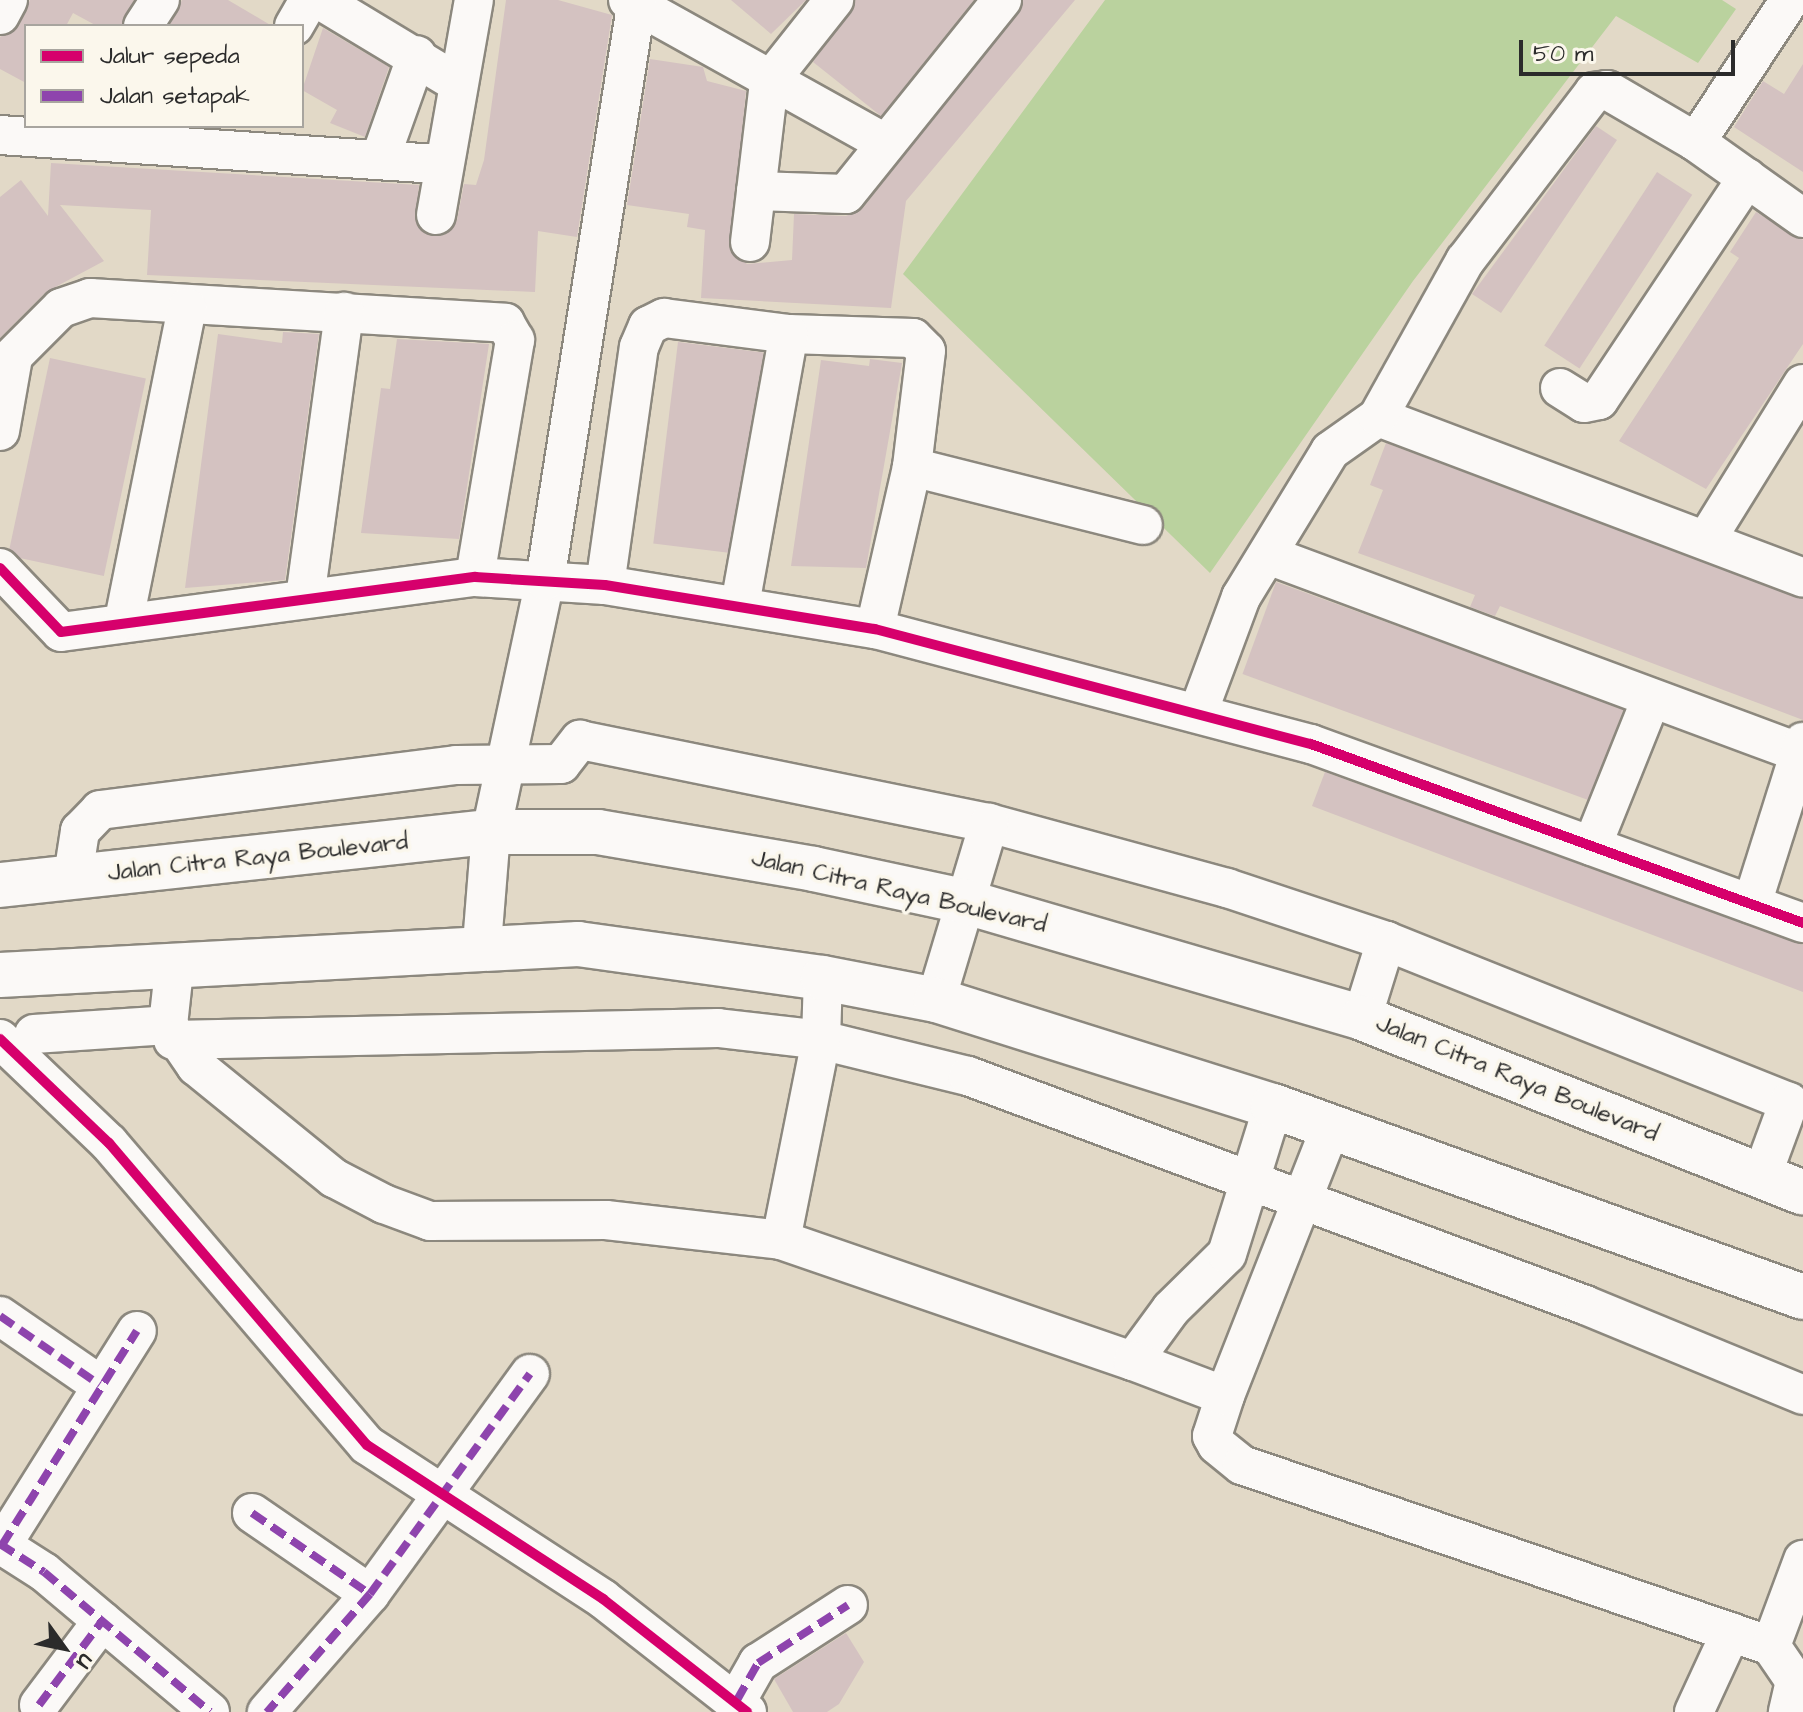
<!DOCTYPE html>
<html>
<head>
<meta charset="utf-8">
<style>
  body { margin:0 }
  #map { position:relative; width:1803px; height:1712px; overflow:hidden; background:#e2d9c7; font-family:"Architects Daughter",sans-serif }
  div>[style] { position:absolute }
  .green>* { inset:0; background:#bad29e }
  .building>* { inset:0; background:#d4c2c1; transform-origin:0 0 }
  .roads { filter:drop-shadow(2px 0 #8c887e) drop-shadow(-2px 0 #8c887e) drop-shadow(0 2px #8c887e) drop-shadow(0 -2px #8c887e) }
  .minor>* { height:38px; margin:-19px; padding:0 19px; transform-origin:19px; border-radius:19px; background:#fbf9f7 }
  .major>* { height:44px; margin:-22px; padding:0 22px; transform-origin:22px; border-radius:22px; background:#fbf9f7 }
  .quiet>* { height:8px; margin-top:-4px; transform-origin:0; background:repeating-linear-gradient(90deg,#8e44ad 0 16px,transparent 0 24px) }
  .cycleway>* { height:10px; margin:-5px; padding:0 5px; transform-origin:5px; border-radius:5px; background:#d6006c }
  span { translate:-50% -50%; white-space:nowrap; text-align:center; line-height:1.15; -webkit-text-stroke:7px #fbf7ec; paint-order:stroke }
  .street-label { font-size:24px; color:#2b2b2b }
  .legend { position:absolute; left:24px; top:24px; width:280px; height:104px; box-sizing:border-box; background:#fbf7ec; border:2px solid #a8a59f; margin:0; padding:10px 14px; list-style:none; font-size:24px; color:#2b2b2b }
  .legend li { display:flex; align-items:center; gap:16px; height:40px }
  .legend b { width:40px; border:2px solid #a8a59f }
  .north { position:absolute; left:24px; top:1608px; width:80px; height:80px; -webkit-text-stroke:6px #fbf7ec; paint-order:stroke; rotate:123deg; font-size:22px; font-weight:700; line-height:32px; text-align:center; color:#2b2b2b }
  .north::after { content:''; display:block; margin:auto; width:28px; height:36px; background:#2b2b2b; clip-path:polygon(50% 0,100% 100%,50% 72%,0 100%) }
  .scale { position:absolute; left:1519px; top:40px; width:216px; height:36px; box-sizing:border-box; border:4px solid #2b2b2b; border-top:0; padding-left:10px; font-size:24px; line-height:28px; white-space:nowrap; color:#2b2b2b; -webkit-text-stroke:6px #fbf7ec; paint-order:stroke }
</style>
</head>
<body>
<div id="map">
  <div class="green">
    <i style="clip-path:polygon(1105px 0,1722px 0,1736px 9px,1698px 63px,1616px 16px,1413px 281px,1210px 573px,903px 274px)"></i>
  </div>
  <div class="building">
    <i style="clip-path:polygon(30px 0,134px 0,121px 26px,97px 26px,73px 13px,66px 26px,26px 26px,26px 83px,0 69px,0 37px,19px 26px)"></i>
    <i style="clip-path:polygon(182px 0,228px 0,272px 26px,169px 26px)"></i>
    <i style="clip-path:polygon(506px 0,558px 0,612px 15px,577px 237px,538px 231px,535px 292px,147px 275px,151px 210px,60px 205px,104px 261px,46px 292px,0 338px,0 197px,21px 180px,48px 216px,51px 163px,419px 185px,416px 223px,431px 236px,444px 235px,457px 220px,464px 184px,476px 185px,484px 160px)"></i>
    <i style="clip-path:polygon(731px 0,806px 0,771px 34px)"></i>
    <i style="clip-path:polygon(856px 0,974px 0,881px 116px,813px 62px)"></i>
    <i style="clip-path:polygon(1023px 0,1075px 0,906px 201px,891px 308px,701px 298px,705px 230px,687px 227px,689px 214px,627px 205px,650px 59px,703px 67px,707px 81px,746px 91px,730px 251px,747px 264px,792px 260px,794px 214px,846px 216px,863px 208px)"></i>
    <i style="clip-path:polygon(323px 28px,389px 67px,365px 137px,330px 123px,337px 110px,302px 90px)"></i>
    <i style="clip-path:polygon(1803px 64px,1803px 172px,1734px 127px,1763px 81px,1784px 94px)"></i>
    <i style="clip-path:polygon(1596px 126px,1617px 140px,1501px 313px,1472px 294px)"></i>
    <i style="left:1657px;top:172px;width:42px;height:207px;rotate:33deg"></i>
    <i style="clip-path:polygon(1756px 212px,1803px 240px,1803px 344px,1706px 489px,1619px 441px,1739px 258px,1730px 252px)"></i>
    <i style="clip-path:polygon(283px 332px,319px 334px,285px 580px,185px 588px,218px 334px,282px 343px)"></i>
    <i style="clip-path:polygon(397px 339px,489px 344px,459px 539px,361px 533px,381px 388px,390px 389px)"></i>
    <i style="left:678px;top:342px;width:86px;height:203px;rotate:7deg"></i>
    <i style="left:50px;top:358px;width:98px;height:202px;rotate:12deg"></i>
    <i style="clip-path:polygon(870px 359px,902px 363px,866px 568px,791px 566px,821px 360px,869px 366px)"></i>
    <i style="clip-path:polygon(1386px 443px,1803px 599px,1803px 720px,1500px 606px,1495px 616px,1470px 607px,1475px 595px,1358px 553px,1383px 490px,1370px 485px)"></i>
    <i style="left:1276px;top:582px;width:370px;height:98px;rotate:20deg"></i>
    <i style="clip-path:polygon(1325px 772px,1803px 945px,1803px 992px,1312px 806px)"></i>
    <i style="clip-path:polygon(846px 1633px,864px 1662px,839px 1704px,827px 1712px,793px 1712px,774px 1679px)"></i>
  </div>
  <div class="roads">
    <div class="minor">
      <i style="left:320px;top:0;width:159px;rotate:31.1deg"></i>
      <i style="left:628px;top:0;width:294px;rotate:29.1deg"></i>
      <i style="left:0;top:15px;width:17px;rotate:-62deg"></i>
      <i style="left:143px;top:26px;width:31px;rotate:-57deg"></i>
      <i style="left:294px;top:26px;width:30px;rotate:-60deg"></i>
      <i style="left:0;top:135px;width:443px;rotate:3.8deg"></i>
      <i style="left:1696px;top:142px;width:169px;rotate:-56.6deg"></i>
      <i style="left:380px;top:159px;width:110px;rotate:-70.4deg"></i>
      <i style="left:756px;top:191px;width:90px;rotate:1.9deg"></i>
      <i style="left:846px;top:194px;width:249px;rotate:-51.2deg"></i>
      <i style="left:436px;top:215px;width:218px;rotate:-80deg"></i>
      <i style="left:750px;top:242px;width:161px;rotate:-83.2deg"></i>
      <i style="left:769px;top:82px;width:105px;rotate:-51.6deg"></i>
      <i style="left:0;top:369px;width:86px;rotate:-45deg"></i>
      <i style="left:61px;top:308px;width:31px;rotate:-19deg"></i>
      <i style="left:90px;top:298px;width:416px;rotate:3.4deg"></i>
      <i style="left:505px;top:323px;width:20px;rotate:60deg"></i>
      <i style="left:515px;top:340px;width:240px;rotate:99.6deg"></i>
      <i style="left:1560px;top:388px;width:28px;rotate:32deg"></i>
      <i style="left:1584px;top:403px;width:15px;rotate:-11deg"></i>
      <i style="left:1599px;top:400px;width:267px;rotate:-56.3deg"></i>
      <i style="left:1378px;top:417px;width:454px;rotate:20.7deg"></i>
      <i style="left:0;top:431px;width:75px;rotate:-80deg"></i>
      <i style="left:912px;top:467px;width:238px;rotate:14.1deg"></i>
      <i style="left:1708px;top:537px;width:180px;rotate:-58.2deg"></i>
      <i style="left:1268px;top:555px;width:571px;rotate:20.4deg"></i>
      <i style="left:0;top:568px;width:88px;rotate:46.4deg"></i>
      <i style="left:61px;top:632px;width:418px;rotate:-7.6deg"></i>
      <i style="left:475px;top:577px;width:130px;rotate:3.5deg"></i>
      <i style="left:605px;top:585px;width:274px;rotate:9.3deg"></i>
      <i style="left:875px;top:629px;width:451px;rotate:14.8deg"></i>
      <i style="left:1311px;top:744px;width:524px;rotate:19.99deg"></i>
      <i style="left:605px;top:585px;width:240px;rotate:-81.9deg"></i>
      <i style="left:639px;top:347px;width:23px;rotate:-67deg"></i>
      <i style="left:648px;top:326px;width:18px;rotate:-27deg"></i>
      <i style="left:664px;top:318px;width:126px;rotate:7.3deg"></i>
      <i style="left:789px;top:334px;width:124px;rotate:1.8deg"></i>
      <i style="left:913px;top:338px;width:18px;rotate:45deg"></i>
      <i style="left:926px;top:351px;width:117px;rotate:96.9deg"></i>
      <i style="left:912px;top:467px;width:166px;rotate:102.9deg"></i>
      <i style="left:305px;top:598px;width:289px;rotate:-82.2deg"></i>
      <i style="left:740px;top:605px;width:275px;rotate:-79.8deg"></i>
      <i style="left:124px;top:620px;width:319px;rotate:-78.6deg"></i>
      <i style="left:1199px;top:710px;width:121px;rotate:-69.6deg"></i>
      <i style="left:1241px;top:597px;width:171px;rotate:-58.6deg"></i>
      <i style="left:1330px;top:451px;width:59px;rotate:-35.3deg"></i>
      <i style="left:1378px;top:417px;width:179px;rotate:-60.9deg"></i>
      <i style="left:1465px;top:261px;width:213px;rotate:-52.6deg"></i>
      <i style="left:1594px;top:92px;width:13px;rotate:-9deg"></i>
      <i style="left:1607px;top:90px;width:103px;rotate:30.3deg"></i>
      <i style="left:1696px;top:142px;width:131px;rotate:35.4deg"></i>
      <i style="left:1592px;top:846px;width:158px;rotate:-68.1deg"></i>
      <i style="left:73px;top:876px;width:46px;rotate:-81.2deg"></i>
      <i style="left:80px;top:831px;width:29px;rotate:-46deg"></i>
      <i style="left:100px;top:810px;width:359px;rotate:-7.2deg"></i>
      <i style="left:456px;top:765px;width:105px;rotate:-0.5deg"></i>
      <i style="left:561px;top:764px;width:31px;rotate:-52deg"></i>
      <i style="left:580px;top:740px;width:417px;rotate:11.5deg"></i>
      <i style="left:989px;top:823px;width:247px;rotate:15.3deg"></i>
      <i style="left:1227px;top:888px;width:168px;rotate:18.4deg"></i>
      <i style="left:1386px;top:941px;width:434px;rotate:21.8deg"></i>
      <i style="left:1789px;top:1102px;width:81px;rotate:110.2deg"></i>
      <i style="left:1752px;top:904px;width:170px;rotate:-72.5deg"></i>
      <i style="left:482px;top:944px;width:112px;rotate:-85.4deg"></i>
      <i style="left:491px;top:832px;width:257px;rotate:-77.9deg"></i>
      <i style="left:545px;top:581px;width:588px;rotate:-81deg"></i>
      <i style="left:174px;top:970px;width:55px;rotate:96.2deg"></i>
      <i style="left:168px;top:1025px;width:50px;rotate:55.7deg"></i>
      <i style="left:196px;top:1066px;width:178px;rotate:39.1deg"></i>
      <i style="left:334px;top:1178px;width:56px;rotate:27.5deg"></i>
      <i style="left:384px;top:1204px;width:49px;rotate:20.3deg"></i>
      <i style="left:430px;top:1221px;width:176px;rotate:-0.3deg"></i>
      <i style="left:606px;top:1220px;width:176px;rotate:6.5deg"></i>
      <i style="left:781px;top:1240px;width:372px;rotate:19deg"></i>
      <i style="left:1133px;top:1361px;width:64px;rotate:-53.8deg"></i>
      <i style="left:1171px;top:1309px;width:78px;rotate:-44.5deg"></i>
      <i style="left:1227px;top:1254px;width:155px;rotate:-72.7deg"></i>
      <i style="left:936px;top:1000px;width:185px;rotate:-73.3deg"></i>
      <i style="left:1362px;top:1018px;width:81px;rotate:-72.7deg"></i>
      <i style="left:34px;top:1034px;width:134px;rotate:-3.8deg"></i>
      <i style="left:0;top:1039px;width:151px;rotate:43.7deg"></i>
      <i style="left:109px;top:1143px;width:397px;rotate:49.5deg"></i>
      <i style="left:367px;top:1445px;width:282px;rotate:33.1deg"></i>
      <i style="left:603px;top:1599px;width:183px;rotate:38.1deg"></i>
      <i style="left:173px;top:1040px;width:545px;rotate:-1.26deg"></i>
      <i style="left:718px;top:1028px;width:104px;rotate:6.6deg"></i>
      <i style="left:821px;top:1040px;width:151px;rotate:13.8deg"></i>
      <i style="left:968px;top:1076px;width:658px;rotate:20.36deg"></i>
      <i style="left:1585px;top:1305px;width:236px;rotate:22.4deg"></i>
      <i style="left:1330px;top:1129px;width:287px;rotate:111.5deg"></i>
      <i style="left:1225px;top:1396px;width:42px;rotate:108deg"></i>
      <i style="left:1212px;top:1436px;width:10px;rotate:61deg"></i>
      <i style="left:1217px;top:1445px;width:32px;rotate:39deg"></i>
      <i style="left:1242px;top:1465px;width:559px;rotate:18.89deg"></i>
      <i style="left:1771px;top:1646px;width:42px;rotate:55.6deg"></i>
      <i style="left:1795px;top:1681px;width:32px;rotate:103deg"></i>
      <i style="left:781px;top:1240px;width:204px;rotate:-78.7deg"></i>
      <i style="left:821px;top:1040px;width:62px;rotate:-88.2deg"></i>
      <i style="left:0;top:1316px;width:121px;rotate:34.6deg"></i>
      <i style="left:1133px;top:1361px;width:98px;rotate:20.8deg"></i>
      <i style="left:252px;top:1513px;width:143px;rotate:34.5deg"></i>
      <i style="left:370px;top:1594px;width:157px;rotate:131.1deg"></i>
      <i style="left:0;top:1544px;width:52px;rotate:32.5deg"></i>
      <i style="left:44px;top:1572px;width:217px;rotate:40.1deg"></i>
      <i style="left:2px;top:1545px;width:253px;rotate:-57.8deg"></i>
      <i style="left:370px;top:1594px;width:272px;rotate:-54deg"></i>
      <i style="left:1771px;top:1646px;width:92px;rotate:-69.6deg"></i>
      <i style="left:737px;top:1700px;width:43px;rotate:-60.4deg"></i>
      <i style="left:758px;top:1663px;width:107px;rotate:-32.8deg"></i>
      <i style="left:39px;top:1705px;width:105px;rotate:-53.1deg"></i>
      <i style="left:1694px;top:1712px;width:88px;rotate:-65.2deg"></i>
    </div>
    <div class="major">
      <i style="left:0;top:885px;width:494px;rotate:-6.2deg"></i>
      <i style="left:491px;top:832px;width:107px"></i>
      <i style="left:598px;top:832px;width:219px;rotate:9.7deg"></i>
      <i style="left:814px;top:869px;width:152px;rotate:12.1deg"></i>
      <i style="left:963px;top:901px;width:416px;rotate:16.3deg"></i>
      <i style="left:1362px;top:1018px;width:474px;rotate:21.6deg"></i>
      <i style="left:0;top:975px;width:579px;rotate:-3.07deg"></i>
      <i style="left:578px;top:944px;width:247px;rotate:7.9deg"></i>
      <i style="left:823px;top:978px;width:115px;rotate:11deg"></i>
      <i style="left:936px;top:1000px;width:353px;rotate:17.5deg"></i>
      <i style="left:1273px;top:1106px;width:563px;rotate:19.82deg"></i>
    </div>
  </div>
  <div class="quiet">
    <i style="left:0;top:1316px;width:121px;rotate:34.6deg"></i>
    <i style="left:252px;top:1513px;width:143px;rotate:34.5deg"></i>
    <i style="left:370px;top:1594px;width:157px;rotate:131.1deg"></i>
    <i style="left:0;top:1544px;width:52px;rotate:32.5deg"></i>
    <i style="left:44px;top:1572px;width:217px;rotate:40.1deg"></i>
    <i style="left:2px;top:1545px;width:253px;rotate:-57.8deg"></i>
    <i style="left:370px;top:1594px;width:272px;rotate:-54deg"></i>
    <i style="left:737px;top:1700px;width:43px;rotate:-60.4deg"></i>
    <i style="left:758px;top:1663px;width:107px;rotate:-32.8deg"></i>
    <i style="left:39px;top:1705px;width:105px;rotate:-53.1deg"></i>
  </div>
  <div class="cycleway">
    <i style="left:0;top:568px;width:88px;rotate:46.4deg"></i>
    <i style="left:61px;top:632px;width:418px;rotate:-7.6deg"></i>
    <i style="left:475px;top:577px;width:130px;rotate:3.5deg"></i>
    <i style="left:605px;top:585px;width:274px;rotate:9.3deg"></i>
    <i style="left:875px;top:629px;width:451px;rotate:14.8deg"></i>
    <i style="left:1311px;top:744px;width:524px;rotate:19.99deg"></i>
    <i style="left:0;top:1039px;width:151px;rotate:43.7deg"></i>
    <i style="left:109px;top:1143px;width:397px;rotate:49.5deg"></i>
    <i style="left:367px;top:1445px;width:282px;rotate:33.1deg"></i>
    <i style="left:603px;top:1599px;width:183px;rotate:38.1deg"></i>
  </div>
  <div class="street-label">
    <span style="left:258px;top:858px;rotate:-6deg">Jalan Citra Raya Boulevard</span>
    <span style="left:899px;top:892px;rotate:13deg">Jalan Citra Raya Boulevard</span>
    <span style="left:1517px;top:1079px;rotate:22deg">Jalan Citra Raya Boulevard</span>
  </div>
  <ul class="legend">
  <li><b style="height:10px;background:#d6006c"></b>Jalur sepeda</li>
  <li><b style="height:10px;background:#8e44ad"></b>Jalan setapak</li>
  </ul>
  <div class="north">U</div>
  <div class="scale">50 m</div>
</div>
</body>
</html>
